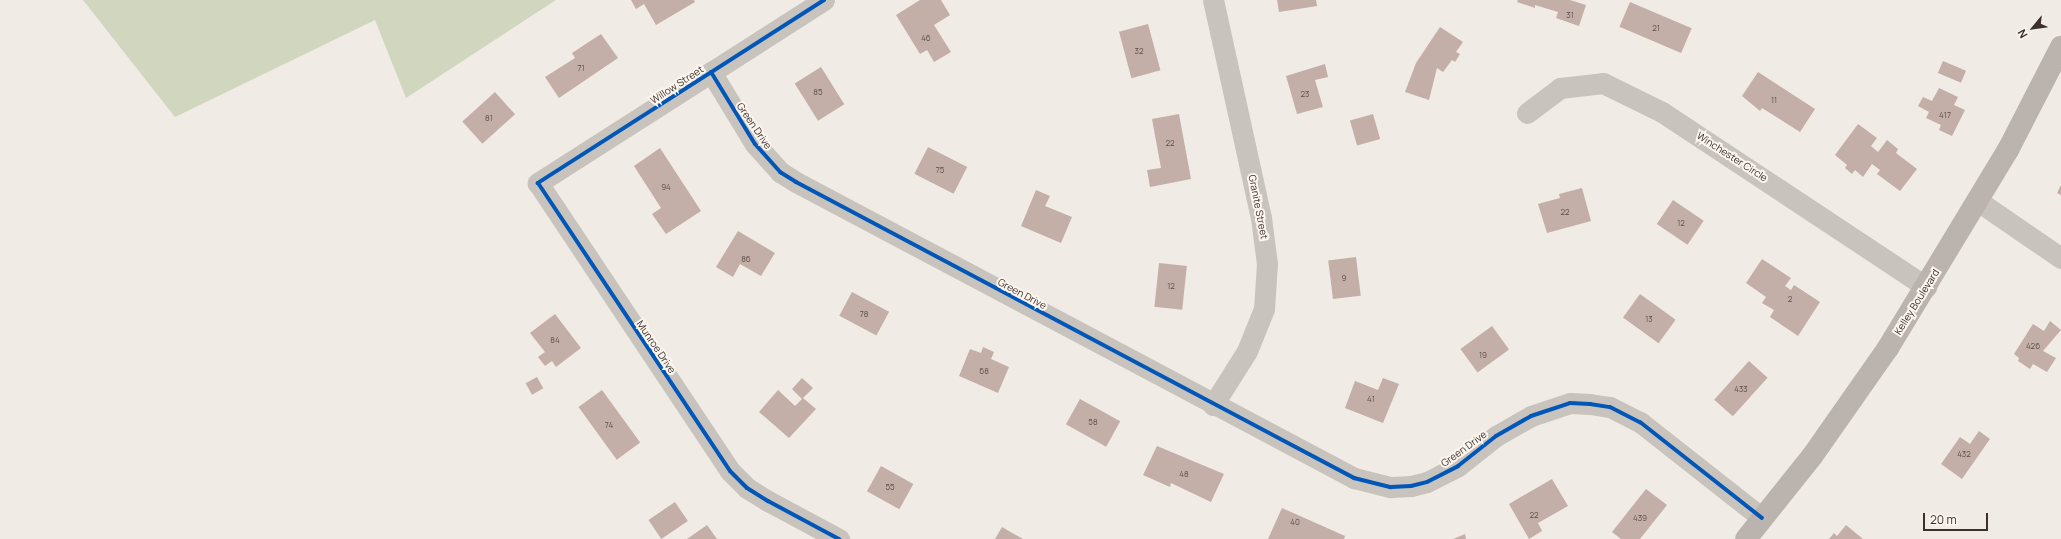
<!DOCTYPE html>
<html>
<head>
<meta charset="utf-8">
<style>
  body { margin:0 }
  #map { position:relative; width:2061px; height:539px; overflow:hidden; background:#f0ebe5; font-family:Manrope,sans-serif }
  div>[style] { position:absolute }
  .green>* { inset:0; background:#d1d6bf }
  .building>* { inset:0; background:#c3afa7; transform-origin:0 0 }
  .street>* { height:21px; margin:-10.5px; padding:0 10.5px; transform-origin:10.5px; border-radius:10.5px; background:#c9c3be }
  .secondary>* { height:22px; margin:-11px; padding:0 11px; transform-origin:11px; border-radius:11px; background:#bab3ae }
  .cycleway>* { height:4px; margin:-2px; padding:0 2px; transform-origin:2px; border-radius:2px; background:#0057b8 }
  span { translate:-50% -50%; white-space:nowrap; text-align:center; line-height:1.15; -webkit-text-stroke:4px #fbf5ee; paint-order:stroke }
  .number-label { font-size:8px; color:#5d504a }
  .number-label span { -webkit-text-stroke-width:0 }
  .street-label { font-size:10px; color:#3b302b }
  .north { position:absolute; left:2013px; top:8px; width:40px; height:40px; -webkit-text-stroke:3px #fbf5ee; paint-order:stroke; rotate:241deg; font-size:11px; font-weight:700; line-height:16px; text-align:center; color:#3b302b }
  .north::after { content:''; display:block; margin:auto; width:14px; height:18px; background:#3b302b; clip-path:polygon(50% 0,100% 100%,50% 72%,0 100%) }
  .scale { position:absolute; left:1923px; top:513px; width:65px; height:18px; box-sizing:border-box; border:2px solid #3b302b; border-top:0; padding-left:5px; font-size:12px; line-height:14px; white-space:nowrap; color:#3b302b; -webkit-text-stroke:3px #fbf5ee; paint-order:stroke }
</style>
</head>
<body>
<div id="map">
  <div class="green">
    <i style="clip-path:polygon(83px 0,556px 0,406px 98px,375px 20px,175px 117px)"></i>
  </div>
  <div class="building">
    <i style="clip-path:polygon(631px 0,694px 0,695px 2px,656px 25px,644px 4px,636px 9px)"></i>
    <i style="clip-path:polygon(920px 0,941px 0,950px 15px,934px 25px,951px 52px,934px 62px,927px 50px,920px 54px,896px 15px)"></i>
    <i style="clip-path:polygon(1277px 0,1316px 0,1317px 6px,1279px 12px)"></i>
    <i style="clip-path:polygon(1518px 0,1570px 0,1586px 5px,1579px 26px,1556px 18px,1558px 12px,1535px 5px,1535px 8px,1517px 2px)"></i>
    <i style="left:1630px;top:2px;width:67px;height:27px;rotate:23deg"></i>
    <i style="left:1148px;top:24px;width:48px;height:30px;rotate:75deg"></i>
    <i style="clip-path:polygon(1440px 27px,1463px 42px,1456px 52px,1460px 54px,1455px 62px,1452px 60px,1443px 72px,1437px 68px,1429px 100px,1405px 92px,1416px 63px)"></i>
    <i style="clip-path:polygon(601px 34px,618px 58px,559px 98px,545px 77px,575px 58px,572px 53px)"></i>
    <i style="left:1943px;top:61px;width:25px;height:13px;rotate:23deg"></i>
    <i style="clip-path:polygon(1325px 64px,1328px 77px,1315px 80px,1323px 107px,1297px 114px,1286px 76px)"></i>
    <i style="left:821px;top:67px;width:44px;height:31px;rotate:58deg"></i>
    <i style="clip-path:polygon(1758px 72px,1815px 109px,1800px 132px,1762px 108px,1760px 111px,1742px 96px)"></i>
    <i style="clip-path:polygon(1939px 88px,1958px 97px,1954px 105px,1965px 110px,1952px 136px,1939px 130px,1941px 125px,1926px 118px,1929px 112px,1918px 106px,1923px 97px,1932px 101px)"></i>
    <i style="left:495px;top:92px;width:30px;height:44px;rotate:48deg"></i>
    <i style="clip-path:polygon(1179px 114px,1191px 179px,1150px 187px,1147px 170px,1161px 168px,1152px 119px)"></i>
    <i style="left:1373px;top:114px;width:26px;height:24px;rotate:74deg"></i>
    <i style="clip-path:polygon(1858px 124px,1877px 138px,1871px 146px,1878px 152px,1887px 140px,1898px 149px,1896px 153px,1917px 169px,1900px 191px,1877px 174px,1880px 170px,1872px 164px,1863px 177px,1855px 170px,1852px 174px,1845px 168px,1847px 165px,1835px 155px)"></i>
    <i style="left:928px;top:147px;width:44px;height:30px;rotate:27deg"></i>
    <i style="clip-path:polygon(660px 148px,701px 211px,666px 234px,652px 214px,661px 208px,634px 166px)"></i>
    <i style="clip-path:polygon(2061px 185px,2061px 195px,2057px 193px)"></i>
    <i style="clip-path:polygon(1582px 188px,1591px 221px,1547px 233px,1538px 204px,1560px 198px,1559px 194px)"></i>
    <i style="clip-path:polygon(1036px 190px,1050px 196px,1045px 206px,1072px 217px,1061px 243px,1021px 226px)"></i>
    <i style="left:1673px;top:200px;width:37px;height:29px;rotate:34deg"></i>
    <i style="clip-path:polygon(738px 231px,775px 253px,761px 276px,740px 264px,733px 277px,716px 267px)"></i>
    <i style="left:1356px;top:257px;width:39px;height:28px;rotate:83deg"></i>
    <i style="clip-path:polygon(1762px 259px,1791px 278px,1785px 286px,1791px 290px,1794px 285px,1820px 302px,1798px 336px,1770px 317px,1774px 310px,1762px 303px,1766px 297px,1746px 283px)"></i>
    <i style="left:1159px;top:263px;width:28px;height:44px;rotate:6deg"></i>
    <i style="left:852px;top:292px;width:42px;height:27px;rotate:28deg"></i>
    <i style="left:1640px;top:294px;width:44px;height:29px;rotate:36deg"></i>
    <i style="clip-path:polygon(555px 314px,581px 348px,556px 367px,552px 361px,545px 366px,538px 357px,545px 352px,530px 333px)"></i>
    <i style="clip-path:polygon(2050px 321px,2061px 330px,2043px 351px,2056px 358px,2047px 372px,2033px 364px,2030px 369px,2018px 361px,2019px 358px,2014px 354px,2033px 324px,2044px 331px)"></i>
    <i style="left:1492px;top:326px;width:29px;height:39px;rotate:54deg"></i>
    <i style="clip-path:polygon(983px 347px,994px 352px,991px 359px,1009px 367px,998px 393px,959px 376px,970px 349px,981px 353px)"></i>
    <i style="left:1749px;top:361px;width:25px;height:52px;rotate:42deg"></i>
    <i style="left:537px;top:377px;width:13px;height:13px;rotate:61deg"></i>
    <i style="clip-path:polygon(802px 378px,813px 388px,803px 398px,816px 409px,789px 438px,759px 412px,778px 390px,795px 406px,802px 399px,792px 389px)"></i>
    <i style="clip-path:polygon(1383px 378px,1399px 384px,1383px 423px,1345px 408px,1355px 381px,1378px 390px)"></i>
    <i style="left:602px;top:390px;width:65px;height:29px;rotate:54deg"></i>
    <i style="left:1080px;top:399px;width:46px;height:29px;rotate:29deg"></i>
    <i style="clip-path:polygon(1979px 431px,1990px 439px,1962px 479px,1941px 464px,1960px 437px,1970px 444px)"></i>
    <i style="clip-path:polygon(1157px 446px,1224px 474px,1211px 502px,1171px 483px,1170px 487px,1143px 475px)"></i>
    <i style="left:881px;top:466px;width:37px;height:29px;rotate:29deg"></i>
    <i style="clip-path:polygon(1552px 479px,1568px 506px,1538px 523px,1542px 531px,1529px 539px,1509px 504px)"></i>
    <i style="clip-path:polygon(1646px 489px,1667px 505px,1640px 539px,1621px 539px,1612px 532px)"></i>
    <i style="left:675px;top:502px;width:23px;height:32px;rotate:56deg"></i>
    <i style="clip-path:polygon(1282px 508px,1345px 536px,1344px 539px,1268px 539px)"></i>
    <i style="clip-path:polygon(707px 525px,717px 539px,687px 539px)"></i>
    <i style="clip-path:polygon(1846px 525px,1863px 539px,1829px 539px,1834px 533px,1837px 536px)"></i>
    <i style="clip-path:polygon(1002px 527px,1023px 539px,995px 539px)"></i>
    <i style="clip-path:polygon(1465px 534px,1466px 539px,1453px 539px)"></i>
  </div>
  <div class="street">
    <i style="left:824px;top:0;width:340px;rotate:147.4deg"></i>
    <i style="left:538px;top:183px;width:346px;rotate:56.3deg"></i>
    <i style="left:730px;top:471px;width:24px;rotate:45deg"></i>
    <i style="left:747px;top:488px;width:25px;rotate:32deg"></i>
    <i style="left:768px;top:501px;width:81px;rotate:28.2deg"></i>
    <i style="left:711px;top:72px;width:84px;rotate:58.6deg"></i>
    <i style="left:755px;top:144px;width:38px;rotate:48deg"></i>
    <i style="left:780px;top:172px;width:19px;rotate:32deg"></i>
    <i style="left:796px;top:182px;width:632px;rotate:27.94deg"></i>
    <i style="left:1354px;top:478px;width:38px;rotate:14deg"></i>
    <i style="left:1391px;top:487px;width:20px;rotate:-3deg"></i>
    <i style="left:1411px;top:486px;width:16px;rotate:-14deg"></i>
    <i style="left:1427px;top:482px;width:35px;rotate:-27deg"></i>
    <i style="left:1458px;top:466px;width:48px;rotate:-38.3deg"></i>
    <i style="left:1496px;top:436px;width:40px;rotate:-29.7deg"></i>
    <i style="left:1531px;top:416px;width:41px;rotate:-18.4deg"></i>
    <i style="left:1570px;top:403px;width:20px;rotate:3deg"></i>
    <i style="left:1590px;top:404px;width:20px;rotate:9deg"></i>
    <i style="left:1610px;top:407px;width:34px;rotate:27deg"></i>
    <i style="left:1640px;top:422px;width:155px;rotate:38.2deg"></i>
    <i style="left:1527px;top:113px;width:41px;rotate:-37.1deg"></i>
    <i style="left:1560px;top:88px;width:43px;rotate:-6.6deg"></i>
    <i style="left:1603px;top:83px;width:66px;rotate:26.2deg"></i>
    <i style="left:1662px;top:112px;width:317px;rotate:33.5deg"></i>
    <i style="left:1978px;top:201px;width:101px;rotate:34.5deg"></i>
    <i style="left:1213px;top:405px;width:64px;rotate:-57.8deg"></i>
    <i style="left:1247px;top:351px;width:45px;rotate:-68deg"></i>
    <i style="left:1264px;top:309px;width:45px;rotate:-86.2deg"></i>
    <i style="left:1267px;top:264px;width:46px;rotate:-97.4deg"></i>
    <i style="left:1261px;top:218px;width:223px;rotate:-102.4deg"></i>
  </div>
  <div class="secondary">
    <i style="left:1746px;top:539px;width:107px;rotate:-51.4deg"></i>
    <i style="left:1813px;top:455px;width:131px;rotate:-55deg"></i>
    <i style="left:1888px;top:348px;width:232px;rotate:-58.8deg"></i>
    <i style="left:2008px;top:150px;width:116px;rotate:-62.8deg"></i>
  </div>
  <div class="cycleway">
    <i style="left:824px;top:0;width:340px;rotate:147.4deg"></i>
    <i style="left:538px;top:183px;width:346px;rotate:56.3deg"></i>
    <i style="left:730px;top:471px;width:24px;rotate:45deg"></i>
    <i style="left:747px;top:488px;width:25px;rotate:32deg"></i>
    <i style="left:768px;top:501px;width:81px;rotate:28.2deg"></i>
    <i style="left:711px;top:72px;width:84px;rotate:58.6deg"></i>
    <i style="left:755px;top:144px;width:38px;rotate:48deg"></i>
    <i style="left:780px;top:172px;width:19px;rotate:32deg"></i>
    <i style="left:796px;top:182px;width:632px;rotate:27.94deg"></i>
    <i style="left:1354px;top:478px;width:38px;rotate:14deg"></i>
    <i style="left:1391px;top:487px;width:20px;rotate:-3deg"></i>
    <i style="left:1411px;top:486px;width:16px;rotate:-14deg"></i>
    <i style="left:1427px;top:482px;width:35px;rotate:-27deg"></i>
    <i style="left:1458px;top:466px;width:48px;rotate:-38.3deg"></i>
    <i style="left:1496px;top:436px;width:40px;rotate:-29.7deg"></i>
    <i style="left:1531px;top:416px;width:41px;rotate:-18.4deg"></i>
    <i style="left:1570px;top:403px;width:20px;rotate:3deg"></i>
    <i style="left:1590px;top:404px;width:20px;rotate:9deg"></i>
    <i style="left:1610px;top:407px;width:34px;rotate:27deg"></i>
    <i style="left:1640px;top:422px;width:155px;rotate:38.2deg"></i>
  </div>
  <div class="number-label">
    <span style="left:1570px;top:15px">31</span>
    <span style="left:1656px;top:28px">21</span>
    <span style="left:926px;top:38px">46</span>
    <span style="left:1139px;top:51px">32</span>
    <span style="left:581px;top:68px">71</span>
    <span style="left:818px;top:92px">85</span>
    <span style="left:1305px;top:94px">23</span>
    <span style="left:1774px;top:100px">11</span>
    <span style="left:1945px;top:115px">417</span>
    <span style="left:489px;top:118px">81</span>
    <span style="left:1170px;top:143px">22</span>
    <span style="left:940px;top:170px">75</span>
    <span style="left:666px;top:187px">94</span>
    <span style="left:1565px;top:212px">22</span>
    <span style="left:1681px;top:223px">12</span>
    <span style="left:746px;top:259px">86</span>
    <span style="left:1344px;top:278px">9</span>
    <span style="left:1171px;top:286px">12</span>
    <span style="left:1790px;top:299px">2</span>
    <span style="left:864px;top:314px">78</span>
    <span style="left:1649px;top:319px">13</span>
    <span style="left:555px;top:340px">84</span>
    <span style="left:2033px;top:346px">426</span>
    <span style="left:1483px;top:355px">19</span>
    <span style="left:984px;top:371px">68</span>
    <span style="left:1741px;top:389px">433</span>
    <span style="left:1371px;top:399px">41</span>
    <span style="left:1093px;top:422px">58</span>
    <span style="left:609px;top:425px">74</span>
    <span style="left:1964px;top:454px">432</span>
    <span style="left:1184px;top:474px">48</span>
    <span style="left:890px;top:487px">55</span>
    <span style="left:1534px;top:515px">22</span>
    <span style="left:1640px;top:518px">439</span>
    <span style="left:1295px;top:522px">40</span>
  </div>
  <div class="street-label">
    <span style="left:677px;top:85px;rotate:-33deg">Willow Street</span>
    <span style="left:754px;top:126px;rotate:56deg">Green Drive</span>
    <span style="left:1732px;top:157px;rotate:33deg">Winchester Circle</span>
    <span style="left:1258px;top:207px;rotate:79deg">Granite Street</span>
    <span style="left:1022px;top:294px;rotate:28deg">Green Drive</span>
    <span style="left:1917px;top:302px;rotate:-58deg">Kelley Boulevard</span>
    <span style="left:656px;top:347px;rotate:56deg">Munroe Drive</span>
    <span style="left:1464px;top:449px;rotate:-36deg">Green Drive</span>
  </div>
  <div class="north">N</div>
  <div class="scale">20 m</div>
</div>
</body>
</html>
